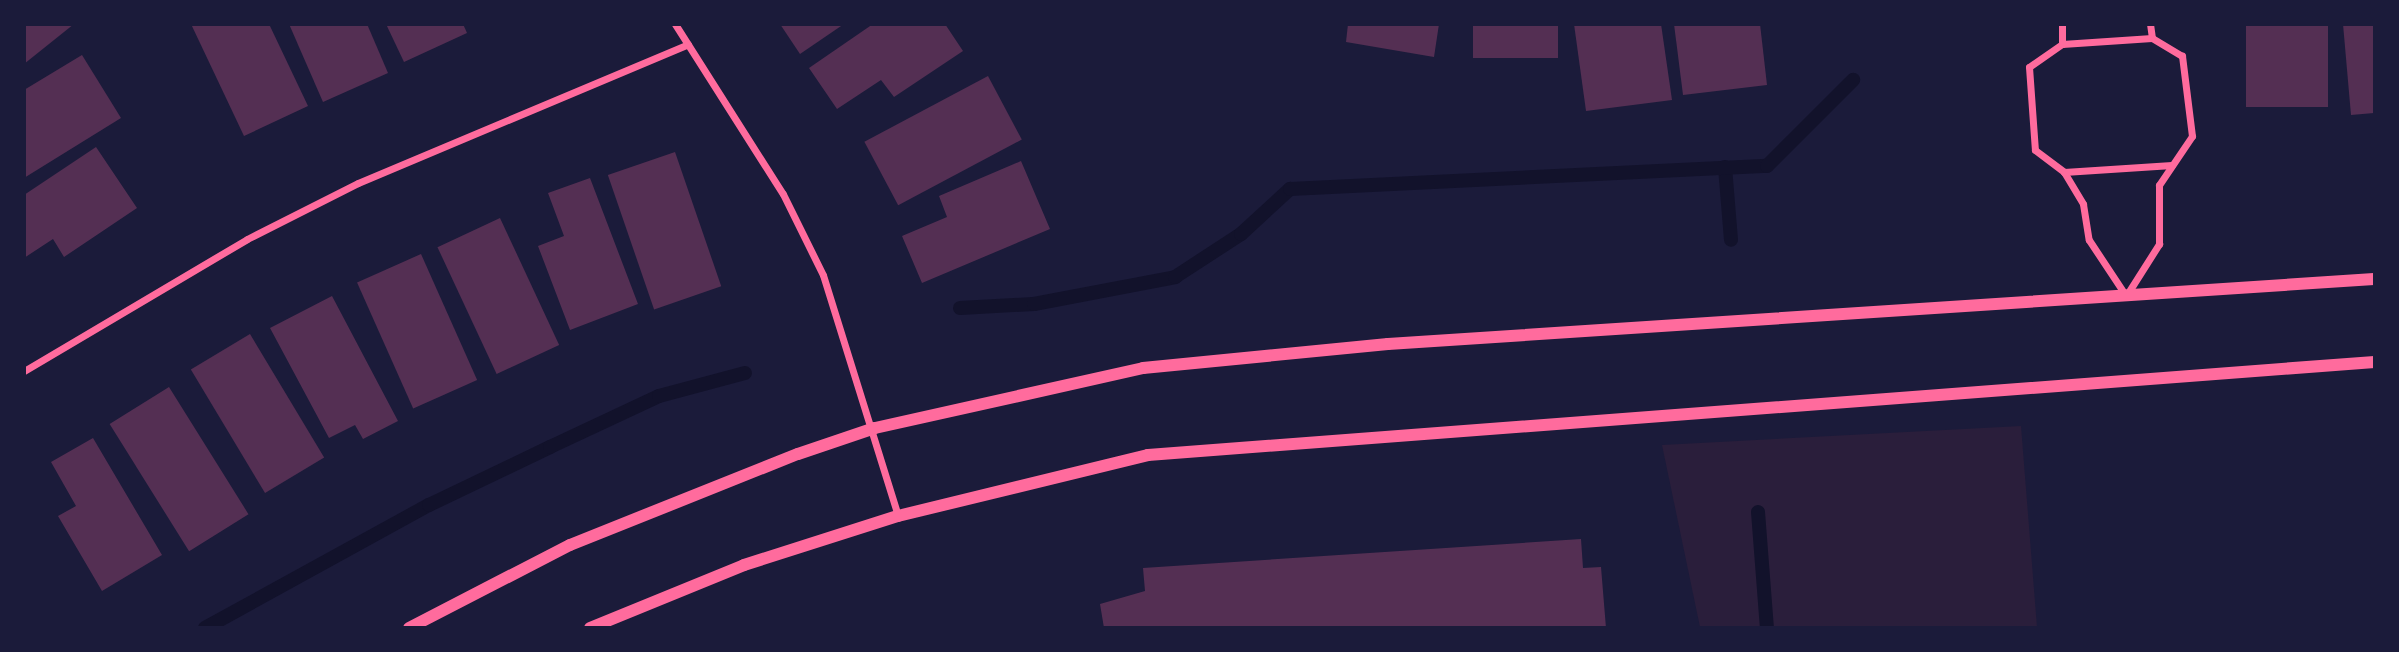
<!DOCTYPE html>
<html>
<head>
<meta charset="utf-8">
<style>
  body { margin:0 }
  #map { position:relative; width:2399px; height:652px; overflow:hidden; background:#1b1b3a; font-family:"Golos Text",sans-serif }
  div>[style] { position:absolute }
  .green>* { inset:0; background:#2a1e3b }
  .stream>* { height:14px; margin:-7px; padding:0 7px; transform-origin:7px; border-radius:7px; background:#12122b }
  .building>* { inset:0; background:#542f53; transform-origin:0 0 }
  .minor>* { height:7px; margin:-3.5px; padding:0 3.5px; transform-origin:3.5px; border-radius:3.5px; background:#ff6b9d }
  .tertiary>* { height:12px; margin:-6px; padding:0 6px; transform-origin:6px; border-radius:6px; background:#ff6b9d }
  span { translate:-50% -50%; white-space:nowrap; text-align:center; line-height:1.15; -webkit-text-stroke:6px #1b1b3a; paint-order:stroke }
  .frame { position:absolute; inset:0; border:26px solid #1b1b3a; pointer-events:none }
</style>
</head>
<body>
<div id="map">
  <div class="green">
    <i style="clip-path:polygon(2021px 426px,2037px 627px,1700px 627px,1662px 445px)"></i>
  </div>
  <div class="stream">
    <i style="left:1725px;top:167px;width:73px;rotate:85.3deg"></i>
    <i style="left:960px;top:308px;width:74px;rotate:-3.1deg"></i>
    <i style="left:1034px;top:304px;width:144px;rotate:-10.8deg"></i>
    <i style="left:1175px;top:277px;width:79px;rotate:-33.1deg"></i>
    <i style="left:1241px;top:234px;width:67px;rotate:-42.6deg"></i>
    <i style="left:1290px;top:189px;width:478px;rotate:-2.8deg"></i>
    <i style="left:1767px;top:166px;width:122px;rotate:-45deg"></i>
    <i style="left:1758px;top:512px;width:116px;rotate:85.6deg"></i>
    <i style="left:205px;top:628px;width:256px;rotate:-28.8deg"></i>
    <i style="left:429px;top:505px;width:134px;rotate:-25.6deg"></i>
    <i style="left:550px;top:447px;width:120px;rotate:-25.1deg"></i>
    <i style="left:659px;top:396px;width:89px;rotate:-15deg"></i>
  </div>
  <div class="building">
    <i style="clip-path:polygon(24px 24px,74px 24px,24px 64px)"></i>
    <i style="clip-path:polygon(191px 24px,269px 24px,308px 106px,244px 136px)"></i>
    <i style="clip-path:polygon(289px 24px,367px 24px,388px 73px,323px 102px)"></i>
    <i style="clip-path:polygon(386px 24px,463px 24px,467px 33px,404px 62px)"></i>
    <i style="clip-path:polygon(780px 24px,844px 24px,800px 54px)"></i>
    <i style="clip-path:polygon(873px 24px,945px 24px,963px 51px,894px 97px,881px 80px,837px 109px,809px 68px)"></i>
    <i style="clip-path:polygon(1348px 24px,1439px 24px,1434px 57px,1346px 42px)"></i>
    <i style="left:1473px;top:24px;width:85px;height:34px"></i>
    <i style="clip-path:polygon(1574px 24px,1661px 24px,1672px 100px,1586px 111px)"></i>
    <i style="clip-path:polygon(1674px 24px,1760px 24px,1767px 85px,1683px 95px)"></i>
    <i style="left:2246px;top:24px;width:82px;height:83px"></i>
    <i style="clip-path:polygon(2343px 24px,2374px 24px,2374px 113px,2351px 115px)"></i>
    <i style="clip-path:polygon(82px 55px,121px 118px,24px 178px,24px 90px)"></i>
    <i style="left:988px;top:76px;width:72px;height:140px;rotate:62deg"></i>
    <i style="clip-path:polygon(96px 147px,137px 208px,64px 257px,53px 239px,24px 258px,24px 195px)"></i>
    <i style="left:675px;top:152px;width:142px;height:71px;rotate:71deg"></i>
    <i style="clip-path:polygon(1021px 161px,1050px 229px,922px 283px,902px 236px,947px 217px,939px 196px)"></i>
    <i style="clip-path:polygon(590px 178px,638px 304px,570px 330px,538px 246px,564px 236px,548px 193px)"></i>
    <i style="left:500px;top:218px;width:140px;height:69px;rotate:65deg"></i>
    <i style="left:421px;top:254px;width:138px;height:70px;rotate:66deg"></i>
    <i style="clip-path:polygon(332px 296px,398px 421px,363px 439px,355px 425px,329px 438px,270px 328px)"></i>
    <i style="left:250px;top:334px;width:144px;height:69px;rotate:59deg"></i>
    <i style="left:169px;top:387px;width:150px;height:70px;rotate:58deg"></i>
    <i style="clip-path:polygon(93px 438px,162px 555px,102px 591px,58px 516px,76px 506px,51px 462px)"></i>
    <i style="clip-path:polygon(1581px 539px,1583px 568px,1601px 567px,1606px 628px,1104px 628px,1100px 604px,1145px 591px,1143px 568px)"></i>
  </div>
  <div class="minor">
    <i style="left:675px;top:24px;width:201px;rotate:57.6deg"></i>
    <i style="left:783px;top:194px;width:90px;rotate:63.7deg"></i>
    <i style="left:823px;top:275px;width:252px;rotate:72.7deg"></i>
    <i style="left:2062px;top:24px;width:20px;rotate:90deg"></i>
    <i style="left:2062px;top:44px;width:40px;rotate:145.1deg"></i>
    <i style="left:2029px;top:67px;width:83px;rotate:85.9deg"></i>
    <i style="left:2035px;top:150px;width:36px;rotate:37deg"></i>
    <i style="left:2064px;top:172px;width:37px;rotate:59deg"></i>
    <i style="left:2083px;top:204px;width:36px;rotate:81deg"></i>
    <i style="left:2089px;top:240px;width:67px;rotate:56.5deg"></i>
    <i style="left:2126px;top:296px;width:62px;rotate:-57.6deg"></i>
    <i style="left:2159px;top:244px;width:59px;rotate:-90deg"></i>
    <i style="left:2159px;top:185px;width:59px;rotate:-56deg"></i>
    <i style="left:2192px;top:136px;width:81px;rotate:-97.1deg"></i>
    <i style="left:2182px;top:56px;width:35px;rotate:-149deg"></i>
    <i style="left:2152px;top:38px;width:14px;rotate:-98deg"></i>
    <i style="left:2062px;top:44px;width:90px;rotate:-3.8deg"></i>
    <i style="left:2064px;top:172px;width:108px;rotate:-3.7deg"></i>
    <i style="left:24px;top:371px;width:259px;rotate:-30.6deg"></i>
    <i style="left:247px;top:239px;width:124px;rotate:-26.8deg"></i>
    <i style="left:358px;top:183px;width:358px;rotate:-22.8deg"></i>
  </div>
  <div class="tertiary">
    <i style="left:409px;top:628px;width:181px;rotate:-27.3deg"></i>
    <i style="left:570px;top:545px;width:245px;rotate:-21.8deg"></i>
    <i style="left:798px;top:454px;width:81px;rotate:-18.7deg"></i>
    <i style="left:875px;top:428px;width:275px;rotate:-12.6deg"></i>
    <i style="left:1143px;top:368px;width:246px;rotate:-5.6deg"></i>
    <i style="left:1388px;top:344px;width:988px;rotate:-3.77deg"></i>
    <i style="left:590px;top:628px;width:166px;rotate:-22.2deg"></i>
    <i style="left:744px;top:565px;width:162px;rotate:-17.7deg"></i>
    <i style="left:898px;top:516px;width:257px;rotate:-13.7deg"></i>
    <i style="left:1148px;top:455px;width:1230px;rotate:-4.34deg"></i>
  </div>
  <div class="frame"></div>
</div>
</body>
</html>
